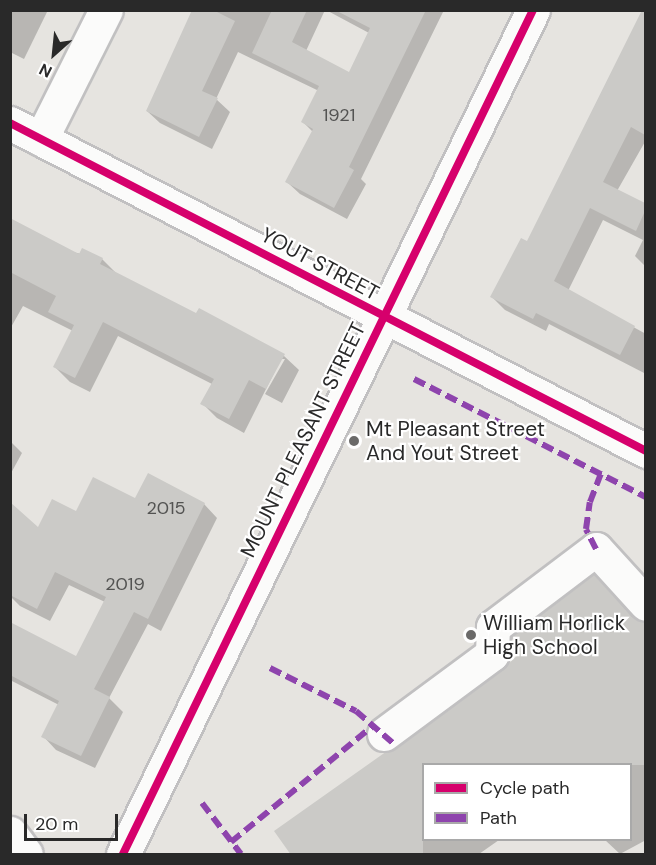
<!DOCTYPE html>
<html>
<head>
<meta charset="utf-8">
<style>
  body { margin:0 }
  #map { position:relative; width:656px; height:865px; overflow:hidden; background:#e6e4e0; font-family:"DM Sans",sans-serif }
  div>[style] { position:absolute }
  .shadow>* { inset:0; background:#0003 }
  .building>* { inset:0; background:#cbcac7 }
  .roads { filter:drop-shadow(2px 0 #c1c0c1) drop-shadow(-2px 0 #c1c0c1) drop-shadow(0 2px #c1c0c1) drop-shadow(0 -2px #c1c0c1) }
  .minor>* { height:33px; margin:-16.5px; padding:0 16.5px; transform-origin:16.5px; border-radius:16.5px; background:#fbfbfa }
  .quiet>* { height:6px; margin-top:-3px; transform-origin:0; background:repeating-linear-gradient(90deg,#8e44ad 0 12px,transparent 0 18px) }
  .cycleway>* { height:8px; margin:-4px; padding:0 4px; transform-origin:4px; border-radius:4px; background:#d6006c }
  .dots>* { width:16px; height:16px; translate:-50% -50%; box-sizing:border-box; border:3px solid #fff; border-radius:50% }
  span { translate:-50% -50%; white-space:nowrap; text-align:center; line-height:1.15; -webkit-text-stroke:4.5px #fff; paint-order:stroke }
  .number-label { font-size:18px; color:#535352 }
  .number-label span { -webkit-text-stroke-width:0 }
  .street-label { font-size:21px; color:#292929 }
  .poi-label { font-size:21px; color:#292929 }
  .left { translate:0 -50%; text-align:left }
  .frame { position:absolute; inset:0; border:12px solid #292929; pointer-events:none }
  .legend { position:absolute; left:422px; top:763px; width:210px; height:78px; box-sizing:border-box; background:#fff; border:2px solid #a9a9a9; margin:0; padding:8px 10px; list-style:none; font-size:18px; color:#292929 }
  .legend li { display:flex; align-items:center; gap:12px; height:30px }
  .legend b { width:30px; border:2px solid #a9a9a9 }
  .north { position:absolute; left:24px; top:24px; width:60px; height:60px; -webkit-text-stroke:4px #fff; paint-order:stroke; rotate:207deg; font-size:16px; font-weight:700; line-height:24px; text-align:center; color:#292929 }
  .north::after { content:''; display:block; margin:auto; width:21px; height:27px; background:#292929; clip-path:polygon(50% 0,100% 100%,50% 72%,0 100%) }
  .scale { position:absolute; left:24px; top:814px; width:94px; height:27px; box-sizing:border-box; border:3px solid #292929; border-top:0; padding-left:8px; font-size:18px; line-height:21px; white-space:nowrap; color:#292929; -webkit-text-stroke:4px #fff; paint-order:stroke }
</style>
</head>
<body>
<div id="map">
  <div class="shadow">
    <i style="clip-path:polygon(10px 10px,48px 10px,24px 59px,10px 52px)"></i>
    <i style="clip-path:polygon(194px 10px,325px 10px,306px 51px,349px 74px,369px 33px,326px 10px,444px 10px,361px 179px,366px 184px,347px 219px,300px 194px,287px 182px,313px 132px,303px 122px,319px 91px,238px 52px,216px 99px,230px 112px,212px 149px,160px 123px,147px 111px)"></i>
    <i style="clip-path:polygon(644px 10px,646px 140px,617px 191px,646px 205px,646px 267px,635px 256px,643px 240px,603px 220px,568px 291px,646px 334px,646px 374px,549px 324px,546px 331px,505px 310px,492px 297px,527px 243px)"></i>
    <i style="clip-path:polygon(10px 237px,102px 259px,118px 275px,197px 315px,199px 310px,284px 356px,299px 370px,282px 403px,265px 394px,285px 359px,281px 359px,244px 433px,217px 418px,202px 403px,212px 384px,118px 336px,90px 392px,70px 382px,55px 367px,73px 331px,23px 306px,10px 329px)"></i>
    <i style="clip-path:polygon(10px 441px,22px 453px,10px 475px)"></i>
    <i style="clip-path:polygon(135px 500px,204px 504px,217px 518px,161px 631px,148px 624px,109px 698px,123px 712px,95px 768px,56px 750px,43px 736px,59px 705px,10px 680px,10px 629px,76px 658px,105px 602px,69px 585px,50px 621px,20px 606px,10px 596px,10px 585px,38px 530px,77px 513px)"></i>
    <i style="clip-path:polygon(613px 596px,646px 626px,646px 840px,620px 854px,605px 840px,630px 840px,630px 764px,424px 764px,424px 840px,499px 840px,479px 854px,293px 854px)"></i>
  </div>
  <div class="building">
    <i style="clip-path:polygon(192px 10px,213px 10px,235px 21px,202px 91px,218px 98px,199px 137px,146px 111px)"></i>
    <i style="clip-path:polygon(272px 10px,307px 10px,292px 42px,349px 72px,370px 28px,335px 10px,426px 10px,349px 167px,354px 170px,334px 208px,285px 182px,313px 129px,301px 122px,319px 86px,252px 53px)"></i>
    <i style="clip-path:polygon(642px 10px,645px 10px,645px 135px,631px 127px,603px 182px,645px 203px,645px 211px,636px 231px,590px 208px,554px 281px,635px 326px,620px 355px,536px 313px,533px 319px,490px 297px,521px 238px,527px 241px)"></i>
    <i style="clip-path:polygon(10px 218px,79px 254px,82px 248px,103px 258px,100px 264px,196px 313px,199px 308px,285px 354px,266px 389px,249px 380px,229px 419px,200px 404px,214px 379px,103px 322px,75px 378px,53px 367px,74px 325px,48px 312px,56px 296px,10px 272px)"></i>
    <i style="clip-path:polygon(148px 473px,205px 503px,148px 619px,134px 612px,94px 689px,110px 697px,81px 756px,41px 737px,59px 701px,10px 675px,10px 622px,76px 656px,106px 597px,55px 572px,37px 609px,10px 595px,10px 502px,38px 527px,52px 499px,76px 511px,93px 477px,135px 498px)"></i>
    <i style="clip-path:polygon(594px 574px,632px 617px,645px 622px,645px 765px,423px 765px,423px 855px,291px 855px,274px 831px,503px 669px,520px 653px,511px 637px)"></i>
  </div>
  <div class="roads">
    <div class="minor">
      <i style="left:10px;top:123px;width:716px;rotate:27.28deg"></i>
      <i style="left:41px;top:139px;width:144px;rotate:-63.3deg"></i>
      <i style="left:384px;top:734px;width:134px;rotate:-36.5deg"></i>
      <i style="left:492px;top:654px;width:27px;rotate:-88deg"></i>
      <i style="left:493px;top:627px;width:129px;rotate:-37.1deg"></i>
      <i style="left:596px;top:549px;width:74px;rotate:47.7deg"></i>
      <i style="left:10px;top:833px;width:26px;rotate:53deg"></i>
      <i style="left:123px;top:854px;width:938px;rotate:-64.09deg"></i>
    </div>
  </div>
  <div class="quiet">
    <i style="left:414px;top:379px;width:260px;rotate:27deg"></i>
    <i style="left:596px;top:549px;width:22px;rotate:-117deg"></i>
    <i style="left:586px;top:529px;width:27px;rotate:-82deg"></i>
    <i style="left:590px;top:502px;width:30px;rotate:-69deg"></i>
    <i style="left:270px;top:668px;width:96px;rotate:26.6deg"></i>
    <i style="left:356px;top:711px;width:50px;rotate:41deg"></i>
    <i style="left:202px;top:803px;width:64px;rotate:52.6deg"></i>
    <i style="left:231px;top:842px;width:185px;rotate:-39.3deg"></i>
  </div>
  <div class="cycleway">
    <i style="left:10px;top:123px;width:716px;rotate:27.28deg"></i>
    <i style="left:123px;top:854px;width:938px;rotate:-64.09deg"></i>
  </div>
  <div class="dots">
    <i style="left:354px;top:441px;background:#6b6a69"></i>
    <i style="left:471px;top:635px;background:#6b6a69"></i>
  </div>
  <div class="number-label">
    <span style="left:339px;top:115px">1921</span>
    <span style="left:166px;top:508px">2015</span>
    <span style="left:125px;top:584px">2019</span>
  </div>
  <div class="street-label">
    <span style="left:320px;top:264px;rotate:28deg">YOUT STREET</span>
    <span style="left:303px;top:440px;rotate:-64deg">MOUNT PLEASANT STREET</span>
  </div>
  <div class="poi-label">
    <span class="left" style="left:366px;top:441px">Mt Pleasant Street<br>And Yout Street</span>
    <span class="left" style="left:483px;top:635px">William Horlick<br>High School</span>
  </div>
  <div class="frame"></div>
  <ul class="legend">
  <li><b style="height:8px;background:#d6006c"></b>Cycle path</li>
  <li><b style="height:8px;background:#8e44ad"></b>Path</li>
  </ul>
  <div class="north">N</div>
  <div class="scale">20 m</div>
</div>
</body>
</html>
